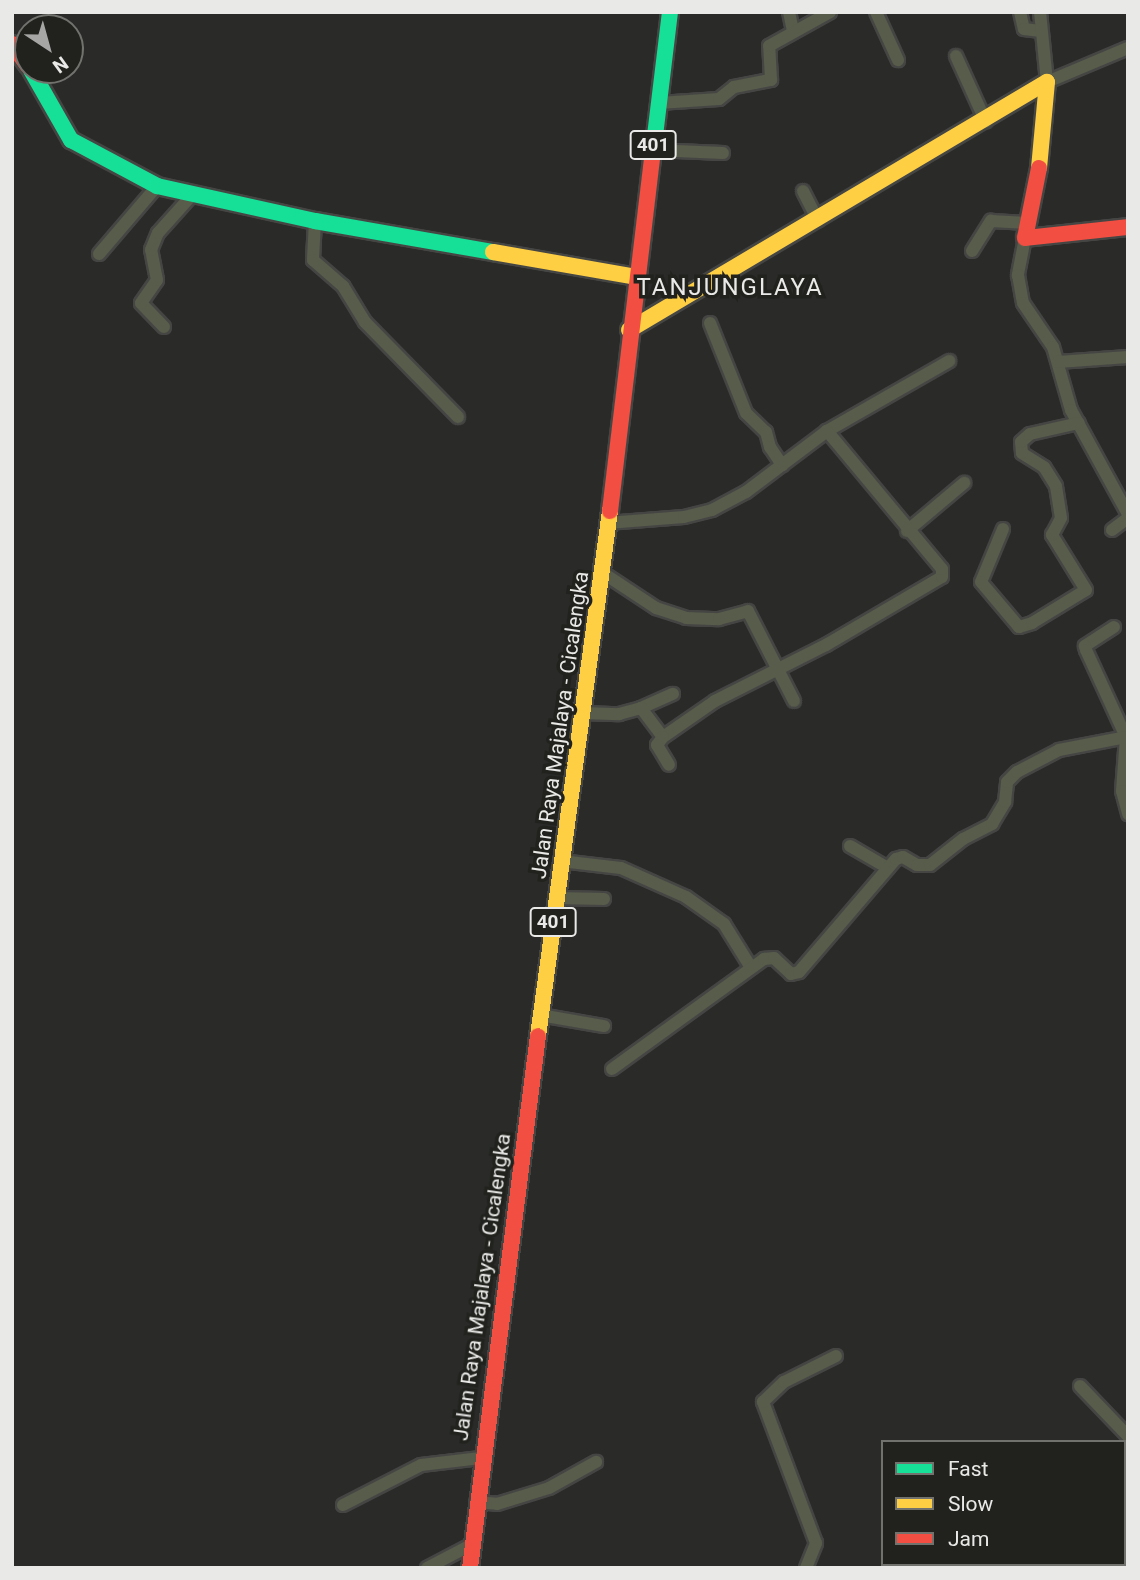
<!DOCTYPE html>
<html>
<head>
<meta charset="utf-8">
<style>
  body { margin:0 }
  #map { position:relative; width:1140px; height:1580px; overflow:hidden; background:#2a2b29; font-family:Roboto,sans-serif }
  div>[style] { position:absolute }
  .roads { filter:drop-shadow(2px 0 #454644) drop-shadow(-2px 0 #454644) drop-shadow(0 2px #454644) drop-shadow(0 -2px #454644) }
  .street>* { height:12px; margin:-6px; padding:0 6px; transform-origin:6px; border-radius:6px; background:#585c4b }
  .fast>* { height:16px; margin:-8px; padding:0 8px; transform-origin:8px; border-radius:8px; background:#16e098 }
  .slow>* { height:16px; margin:-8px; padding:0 8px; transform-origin:8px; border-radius:8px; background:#ffcf43 }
  .jam>* { height:16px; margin:-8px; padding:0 8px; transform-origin:8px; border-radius:8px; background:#f24e42 }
  span { translate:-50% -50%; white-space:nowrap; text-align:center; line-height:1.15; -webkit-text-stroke:7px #21221e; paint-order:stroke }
  .shield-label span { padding:2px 5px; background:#21221e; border:2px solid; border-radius:5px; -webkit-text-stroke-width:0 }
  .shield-label { font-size:19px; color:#e9eae7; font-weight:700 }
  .street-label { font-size:21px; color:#e9eae7 }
  .quarter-label { font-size:24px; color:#e9eae7; letter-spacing:2px }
  .frame { position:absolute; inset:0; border:14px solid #e9eae7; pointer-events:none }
  .legend { position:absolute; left:881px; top:1440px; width:245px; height:126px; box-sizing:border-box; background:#21221e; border:2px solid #71726e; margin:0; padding:9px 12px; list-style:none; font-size:21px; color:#e9eae7 }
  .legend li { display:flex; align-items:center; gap:14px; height:35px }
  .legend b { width:35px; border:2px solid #71726e }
  .north { position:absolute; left:14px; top:14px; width:70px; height:70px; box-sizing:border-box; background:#21221e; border:2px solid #71726e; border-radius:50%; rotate:144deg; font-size:19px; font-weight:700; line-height:28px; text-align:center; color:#e9eae7 }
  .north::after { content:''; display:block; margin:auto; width:24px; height:32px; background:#a6a7a4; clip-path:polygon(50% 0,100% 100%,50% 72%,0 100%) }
</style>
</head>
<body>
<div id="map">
  <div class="roads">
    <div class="street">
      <i style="left:789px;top:12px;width:19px;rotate:78deg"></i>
      <i style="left:876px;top:12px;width:53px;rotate:65.4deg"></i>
      <i style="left:1020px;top:12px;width:17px;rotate:77deg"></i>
      <i style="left:1024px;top:29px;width:17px;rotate:7deg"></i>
      <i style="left:1040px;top:12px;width:70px;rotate:84.3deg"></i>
      <i style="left:1047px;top:82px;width:88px;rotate:-22.8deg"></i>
      <i style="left:956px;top:56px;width:72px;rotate:65.6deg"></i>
      <i style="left:659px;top:103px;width:60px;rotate:-3.8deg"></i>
      <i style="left:719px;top:99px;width:19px;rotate:-39deg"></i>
      <i style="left:734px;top:87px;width:38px;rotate:-11deg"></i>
      <i style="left:771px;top:80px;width:34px;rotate:-93deg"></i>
      <i style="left:769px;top:46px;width:70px;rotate:-29.1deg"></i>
      <i style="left:653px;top:150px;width:70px;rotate:2.5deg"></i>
      <i style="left:803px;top:191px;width:33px;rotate:63deg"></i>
      <i style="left:315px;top:221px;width:39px;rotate:93deg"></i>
      <i style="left:313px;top:260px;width:40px;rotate:41deg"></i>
      <i style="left:343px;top:286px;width:42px;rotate:58.6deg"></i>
      <i style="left:365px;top:322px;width:133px;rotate:45.6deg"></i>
      <i style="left:1025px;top:238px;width:38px;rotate:101deg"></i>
      <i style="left:1018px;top:275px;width:28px;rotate:80deg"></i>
      <i style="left:1023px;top:303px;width:53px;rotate:55.7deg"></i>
      <i style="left:1053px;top:347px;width:66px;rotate:74.1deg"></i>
      <i style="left:1071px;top:410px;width:119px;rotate:61.3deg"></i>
      <i style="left:972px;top:251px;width:36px;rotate:-58deg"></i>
      <i style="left:991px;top:221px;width:37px;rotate:3deg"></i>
      <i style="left:99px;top:254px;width:89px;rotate:-49.5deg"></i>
      <i style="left:710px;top:323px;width:97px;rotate:68.2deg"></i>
      <i style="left:746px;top:413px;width:28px;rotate:44deg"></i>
      <i style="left:766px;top:432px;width:16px;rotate:75deg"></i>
      <i style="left:770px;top:447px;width:22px;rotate:56deg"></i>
      <i style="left:164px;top:327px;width:33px;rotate:-134deg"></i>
      <i style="left:141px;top:303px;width:28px;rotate:-55deg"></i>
      <i style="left:157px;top:280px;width:31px;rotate:-101deg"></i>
      <i style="left:151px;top:250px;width:18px;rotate:-68deg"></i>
      <i style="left:158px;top:233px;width:52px;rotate:-48.1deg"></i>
      <i style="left:1058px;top:362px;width:70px;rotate:-4.1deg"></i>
      <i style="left:607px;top:523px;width:77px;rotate:-4.5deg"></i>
      <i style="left:684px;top:517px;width:29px;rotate:-14deg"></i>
      <i style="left:712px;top:510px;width:38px;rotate:-28deg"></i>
      <i style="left:746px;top:492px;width:101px;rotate:-37deg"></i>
      <i style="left:827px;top:431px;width:141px;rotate:-29.8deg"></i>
      <i style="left:1003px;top:529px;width:57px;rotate:112.5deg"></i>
      <i style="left:981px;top:582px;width:59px;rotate:49.8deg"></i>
      <i style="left:1019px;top:627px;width:14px;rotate:-17deg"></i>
      <i style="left:1032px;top:623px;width:63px;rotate:-31.4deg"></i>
      <i style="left:1086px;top:590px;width:65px;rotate:-121.7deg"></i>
      <i style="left:1052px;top:535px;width:19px;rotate:-62deg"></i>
      <i style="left:1061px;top:518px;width:32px;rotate:-99deg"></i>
      <i style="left:1056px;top:486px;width:22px;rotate:-122deg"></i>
      <i style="left:1044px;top:467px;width:26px;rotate:-148deg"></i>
      <i style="left:1022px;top:453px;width:11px;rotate:-95deg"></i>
      <i style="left:1021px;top:442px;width:12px;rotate:-42deg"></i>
      <i style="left:1030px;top:434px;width:50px;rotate:-12.7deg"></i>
      <i style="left:1112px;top:530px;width:20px;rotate:-37deg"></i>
      <i style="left:907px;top:531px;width:75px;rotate:-40.1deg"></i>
      <i style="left:603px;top:573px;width:64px;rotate:33.4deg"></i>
      <i style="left:656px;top:608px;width:32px;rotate:18deg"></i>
      <i style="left:686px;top:618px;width:33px;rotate:2deg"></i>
      <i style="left:719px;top:619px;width:30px;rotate:-15deg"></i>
      <i style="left:748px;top:611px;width:101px;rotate:62.9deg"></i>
      <i style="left:1114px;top:627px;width:35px;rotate:147deg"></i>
      <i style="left:1085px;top:646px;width:4px;rotate:76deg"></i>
      <i style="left:1086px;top:650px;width:96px;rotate:65.3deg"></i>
      <i style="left:1126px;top:737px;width:54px;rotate:94.2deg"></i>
      <i style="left:1122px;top:791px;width:24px;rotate:75deg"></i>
      <i style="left:641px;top:708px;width:35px;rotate:-24deg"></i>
      <i style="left:582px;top:713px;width:37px;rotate:2deg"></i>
      <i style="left:619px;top:714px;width:23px;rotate:-15deg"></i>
      <i style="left:641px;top:708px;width:36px;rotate:53deg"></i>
      <i style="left:663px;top:737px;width:63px;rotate:-34.7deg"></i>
      <i style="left:715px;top:701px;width:124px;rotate:-26.8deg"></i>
      <i style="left:826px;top:645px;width:134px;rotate:-30.4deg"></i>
      <i style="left:942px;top:577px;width:8px;rotate:-90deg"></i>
      <i style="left:942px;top:569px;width:180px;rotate:-129.8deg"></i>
      <i style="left:663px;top:737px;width:10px;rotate:127deg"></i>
      <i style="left:657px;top:745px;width:23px;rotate:59deg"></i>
      <i style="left:850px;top:846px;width:44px;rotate:30.1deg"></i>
      <i style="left:561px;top:861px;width:60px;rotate:6.7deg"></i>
      <i style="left:621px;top:868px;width:71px;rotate:24deg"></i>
      <i style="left:686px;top:897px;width:47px;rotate:35.4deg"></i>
      <i style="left:724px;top:924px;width:49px;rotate:58.2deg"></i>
      <i style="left:557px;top:898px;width:47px;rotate:1.2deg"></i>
      <i style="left:540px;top:1015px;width:65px;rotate:9.8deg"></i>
      <i style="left:612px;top:1069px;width:188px;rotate:-35.9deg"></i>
      <i style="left:764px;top:959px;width:10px;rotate:-6deg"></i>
      <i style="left:774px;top:958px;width:23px;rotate:43deg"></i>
      <i style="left:791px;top:974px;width:8px;rotate:-14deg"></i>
      <i style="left:799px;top:972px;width:149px;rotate:-49.4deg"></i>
      <i style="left:896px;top:859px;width:7px;rotate:-16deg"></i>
      <i style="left:903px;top:857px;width:16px;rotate:30deg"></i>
      <i style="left:917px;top:865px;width:13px"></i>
      <i style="left:930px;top:865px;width:42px;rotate:-38.2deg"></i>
      <i style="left:963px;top:839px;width:33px;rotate:-27deg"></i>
      <i style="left:992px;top:824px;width:26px;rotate:-59deg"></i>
      <i style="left:1005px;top:802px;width:20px;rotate:-84deg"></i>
      <i style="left:1007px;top:782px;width:14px;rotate:-45deg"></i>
      <i style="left:1017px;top:772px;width:47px;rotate:-27.6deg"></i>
      <i style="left:1059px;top:750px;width:68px;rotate:-11deg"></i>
      <i style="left:1080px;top:1386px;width:69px;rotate:46.2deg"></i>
      <i style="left:476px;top:1502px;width:21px;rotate:5deg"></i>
      <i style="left:497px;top:1504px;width:54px;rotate:-17.1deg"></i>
      <i style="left:549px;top:1488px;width:54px;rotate:-29deg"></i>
      <i style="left:343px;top:1505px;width:88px;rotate:-27.1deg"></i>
      <i style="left:421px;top:1465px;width:60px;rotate:-6.7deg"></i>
      <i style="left:427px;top:1568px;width:50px;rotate:-27.6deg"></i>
      <i style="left:806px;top:1568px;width:27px;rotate:-68deg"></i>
      <i style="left:816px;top:1543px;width:151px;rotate:-110.6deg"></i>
      <i style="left:763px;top:1402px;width:29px;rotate:-44deg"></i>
      <i style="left:784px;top:1382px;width:58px;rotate:-26.6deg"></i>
    </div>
    <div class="fast">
      <i style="left:31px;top:70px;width:81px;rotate:60.3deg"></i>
      <i style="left:71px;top:140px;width:98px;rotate:28.1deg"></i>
      <i style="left:157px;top:186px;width:162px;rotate:12.5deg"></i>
      <i style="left:315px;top:221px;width:181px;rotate:9.9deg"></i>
      <i style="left:654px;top:144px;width:133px;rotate:-83.1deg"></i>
    </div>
    <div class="slow">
      <i style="left:493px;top:252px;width:145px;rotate:9.9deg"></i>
      <i style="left:629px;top:330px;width:486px;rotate:-30.7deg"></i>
      <i style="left:1047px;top:82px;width:86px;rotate:95.3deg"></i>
      <i style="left:538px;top:1036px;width:530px;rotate:-82.19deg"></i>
    </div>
    <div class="jam">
      <i style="left:12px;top:44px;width:27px;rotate:54deg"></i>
      <i style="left:1039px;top:168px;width:71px;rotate:101.3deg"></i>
      <i style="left:1025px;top:238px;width:104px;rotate:-6.1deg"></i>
      <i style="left:610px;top:511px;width:370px;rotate:-83.2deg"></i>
      <i style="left:470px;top:1568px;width:536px;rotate:-82.72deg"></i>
      <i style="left:1127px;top:1568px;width:1px;rotate:-45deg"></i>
    </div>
  </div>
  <div class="shield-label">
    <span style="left:653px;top:145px">401</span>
    <span style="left:553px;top:922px">401</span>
  </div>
  <div class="street-label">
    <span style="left:560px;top:725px;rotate:-82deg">Jalan Raya Majalaya - Cicalengka</span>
    <span style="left:482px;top:1287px;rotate:-82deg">Jalan Raya Majalaya - Cicalengka</span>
  </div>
  <div class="quarter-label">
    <span style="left:730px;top:288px">TANJUNGLAYA</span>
  </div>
  <div class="frame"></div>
  <ul class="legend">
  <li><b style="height:9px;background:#16e098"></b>Fast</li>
  <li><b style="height:9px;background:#ffcf43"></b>Slow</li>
  <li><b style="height:9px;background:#f24e42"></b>Jam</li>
  </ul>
  <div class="north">N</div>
</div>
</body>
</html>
